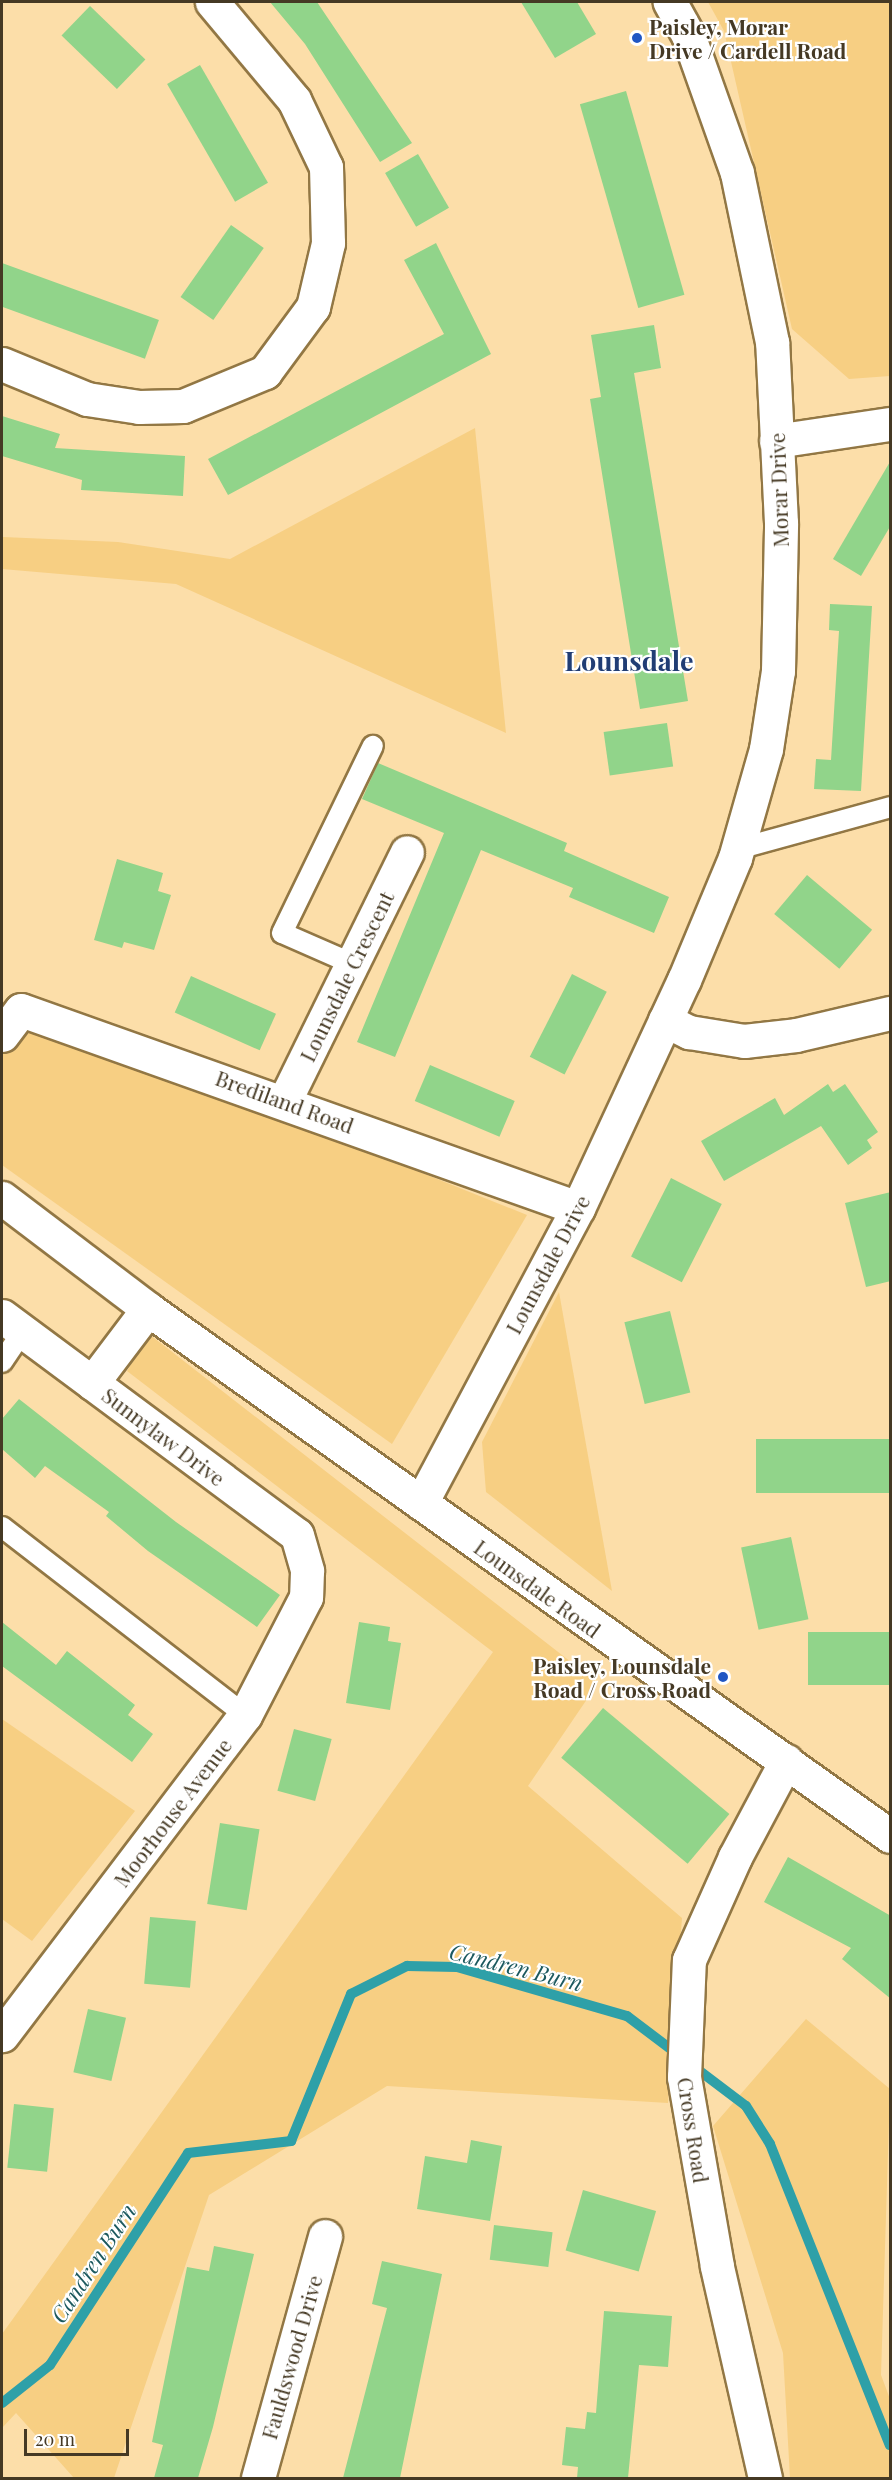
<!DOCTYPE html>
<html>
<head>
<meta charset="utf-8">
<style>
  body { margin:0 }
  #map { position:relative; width:892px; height:2480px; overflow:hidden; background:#fcdea9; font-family:"Playfair Display",serif }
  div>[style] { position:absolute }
  .green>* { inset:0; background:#f7cf83 }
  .stream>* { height:10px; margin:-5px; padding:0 5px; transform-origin:5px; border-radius:5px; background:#2ea0a8 }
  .building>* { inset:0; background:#91d48a; transform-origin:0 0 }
  .roads { filter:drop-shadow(2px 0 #927744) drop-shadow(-2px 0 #927744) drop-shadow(0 2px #927744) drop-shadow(0 -2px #927744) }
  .service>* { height:20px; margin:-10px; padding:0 10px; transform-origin:10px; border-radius:10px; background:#fff }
  .minor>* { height:33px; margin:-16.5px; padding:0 16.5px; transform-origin:16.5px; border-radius:16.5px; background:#fff }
  .tertiary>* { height:33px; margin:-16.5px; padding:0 16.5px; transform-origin:16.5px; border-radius:16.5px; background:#fff }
  .dots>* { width:16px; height:16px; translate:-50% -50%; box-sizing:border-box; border:3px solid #fff; border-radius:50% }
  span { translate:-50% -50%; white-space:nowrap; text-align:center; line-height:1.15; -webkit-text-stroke:4.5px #fff; paint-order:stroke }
  .poi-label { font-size:21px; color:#453924; font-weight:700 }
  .left { translate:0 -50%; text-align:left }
  .right { translate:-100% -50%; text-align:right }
  .street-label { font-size:21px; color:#453924 }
  .water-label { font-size:22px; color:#1c595e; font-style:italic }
  .district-label { font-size:27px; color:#213d74; font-weight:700 }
  .frame { position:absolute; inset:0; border:3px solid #453924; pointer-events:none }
  .scale { position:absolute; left:24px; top:2429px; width:105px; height:27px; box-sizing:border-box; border:3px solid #453924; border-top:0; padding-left:8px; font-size:18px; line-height:21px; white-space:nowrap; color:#453924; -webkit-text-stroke:4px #fff; paint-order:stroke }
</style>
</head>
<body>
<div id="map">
  <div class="green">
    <i style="clip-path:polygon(708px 2px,890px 2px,890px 376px,849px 379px,792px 329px,724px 31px)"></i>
    <i style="clip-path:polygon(475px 428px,506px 733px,176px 584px,2px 569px,3px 537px,118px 542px,230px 559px)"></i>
    <i style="clip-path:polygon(2px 1004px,527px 1215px,392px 1444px,2px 1165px)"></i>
    <i style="clip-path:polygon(559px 1292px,612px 1591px,486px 1492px,482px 1442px)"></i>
    <i style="clip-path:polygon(149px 1334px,598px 1683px,528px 1786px,682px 1918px,668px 2103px,387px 2086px,209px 2195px,114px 2478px,74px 2478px,16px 2413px,2px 2428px,2px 2334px,493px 1652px,127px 1371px)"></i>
    <i style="clip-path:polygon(2px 1719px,135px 1811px,32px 1941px,2px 1919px)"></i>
    <i style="clip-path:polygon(806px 2019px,890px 2089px,881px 2375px,890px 2399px,890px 2478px,790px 2478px,783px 2353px,713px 2126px)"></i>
  </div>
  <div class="stream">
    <i style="left:2px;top:2403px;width:61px;rotate:-38.4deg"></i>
    <i style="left:50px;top:2365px;width:253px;rotate:-56.9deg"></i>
    <i style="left:188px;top:2153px;width:104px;rotate:-6.6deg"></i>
    <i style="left:291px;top:2141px;width:159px;rotate:-67.8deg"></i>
    <i style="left:351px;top:1994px;width:63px;rotate:-26.6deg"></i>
    <i style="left:407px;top:1966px;width:50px;rotate:1.1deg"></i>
    <i style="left:457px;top:1967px;width:177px;rotate:16.1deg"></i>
    <i style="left:627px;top:2016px;width:149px;rotate:37.1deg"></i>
    <i style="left:746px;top:2106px;width:45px;rotate:57.7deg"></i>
    <i style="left:770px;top:2144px;width:324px;rotate:68.3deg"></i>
  </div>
  <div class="building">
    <i style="clip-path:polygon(270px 2px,317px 2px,412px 143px,380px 162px,305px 44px)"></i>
    <i style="clip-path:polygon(521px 2px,577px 2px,596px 34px,555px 58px)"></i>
    <i style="left:90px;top:6px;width:77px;height:41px;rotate:44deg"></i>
    <i style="left:200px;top:65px;width:136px;height:38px;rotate:60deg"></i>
    <i style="left:626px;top:91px;width:212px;height:48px;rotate:74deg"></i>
    <i style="left:418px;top:154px;width:62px;height:38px;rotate:60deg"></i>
    <i style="left:231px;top:225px;width:40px;height:88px;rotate:35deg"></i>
    <i style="clip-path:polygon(436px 243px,491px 354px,228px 495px,208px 459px,444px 334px,404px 260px)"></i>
    <i style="left:2px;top:263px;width:167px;height:41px;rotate:20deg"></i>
    <i style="clip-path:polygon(654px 325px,661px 368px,634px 373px,688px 701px,640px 709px,590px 399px,601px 397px,591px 335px)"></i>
    <i style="clip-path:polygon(2px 416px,60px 434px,55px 448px,185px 456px,183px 496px,81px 490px,82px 480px,2px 456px)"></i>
    <i style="clip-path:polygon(891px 460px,891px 525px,861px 576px,833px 559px)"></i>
    <i style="clip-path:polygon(830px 604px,872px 606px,861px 791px,814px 789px,816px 759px,831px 760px,839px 631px,829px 630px)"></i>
    <i style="left:667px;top:723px;width:44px;height:64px;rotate:82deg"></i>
    <i style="clip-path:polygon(378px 763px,567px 843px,564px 851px,669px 897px,654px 933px,569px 897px,573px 888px,481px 850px,395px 1057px,357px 1042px,444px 833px,362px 799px)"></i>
    <i style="clip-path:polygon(117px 859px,163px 873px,158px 891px,171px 895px,154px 950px,124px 942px,122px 948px,94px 940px)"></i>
    <i style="left:807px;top:875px;width:85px;height:51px;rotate:40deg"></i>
    <i style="left:572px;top:974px;width:39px;height:93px;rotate:27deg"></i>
    <i style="left:191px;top:976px;width:93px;height:40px;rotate:24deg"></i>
    <i style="left:430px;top:1065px;width:92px;height:39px;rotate:23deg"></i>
    <i style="clip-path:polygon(828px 1084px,833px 1092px,845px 1084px,878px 1132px,867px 1140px,872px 1148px,848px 1165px,821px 1126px,724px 1181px,701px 1141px,775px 1098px,784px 1115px)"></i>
    <i style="left:671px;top:1178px;width:57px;height:88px;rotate:27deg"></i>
    <i style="clip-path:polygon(891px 1192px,891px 1281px,866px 1287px,845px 1203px)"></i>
    <i style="left:670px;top:1311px;width:84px;height:47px;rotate:76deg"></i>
    <i style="clip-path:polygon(19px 1399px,176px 1522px,280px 1595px,257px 1627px,148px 1551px,106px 1516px,109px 1512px,45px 1466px,35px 1478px,2px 1449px,2px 1419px)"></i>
    <i style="left:891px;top:1439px;width:54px;height:135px;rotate:90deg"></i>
    <i style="left:791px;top:1537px;width:84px;height:51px;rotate:78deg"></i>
    <i style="clip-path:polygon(2px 1622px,56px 1665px,67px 1651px,135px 1705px,128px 1715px,153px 1734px,132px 1762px,2px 1666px)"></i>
    <i style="clip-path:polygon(359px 1622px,390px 1627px,388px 1641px,401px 1643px,390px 1710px,346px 1703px)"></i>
    <i style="left:891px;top:1632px;width:53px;height:83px;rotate:90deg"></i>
    <i style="left:603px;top:1708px;width:165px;height:65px;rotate:40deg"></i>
    <i style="left:294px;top:1729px;width:39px;height:64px;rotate:15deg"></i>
    <i style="left:220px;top:1823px;width:40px;height:82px;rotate:9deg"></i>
    <i style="clip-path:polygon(788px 1857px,891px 1916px,891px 1999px,842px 1959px,851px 1948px,764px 1902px)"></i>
    <i style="left:150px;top:1917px;width:46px;height:67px;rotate:5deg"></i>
    <i style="left:88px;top:2009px;width:39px;height:65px;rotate:13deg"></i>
    <i style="left:14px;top:2104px;width:40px;height:64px;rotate:6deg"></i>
    <i style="clip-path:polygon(471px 2140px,502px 2146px,490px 2221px,417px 2209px,425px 2156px,467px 2163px)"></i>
    <i style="left:583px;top:2190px;width:76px;height:63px;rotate:16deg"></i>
    <i style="left:494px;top:2225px;width:59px;height:35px;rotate:7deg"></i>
    <i style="clip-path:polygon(214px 2246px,254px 2254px,213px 2427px,198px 2478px,154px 2478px,163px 2445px,152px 2442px,187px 2267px,209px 2271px)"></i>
    <i style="clip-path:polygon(382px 2261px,442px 2274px,400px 2478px,343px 2478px,387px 2308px,372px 2304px)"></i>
    <i style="clip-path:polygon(604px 2311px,672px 2316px,668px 2367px,639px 2365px,628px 2478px,577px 2478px,578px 2467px,562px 2465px,566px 2427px,585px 2429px,587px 2412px,596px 2413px)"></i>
  </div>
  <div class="roads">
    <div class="service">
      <i style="left:738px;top:849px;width:158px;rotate:-15.4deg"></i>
      <i style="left:353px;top:964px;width:77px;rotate:-156.4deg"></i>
      <i style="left:282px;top:933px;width:208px;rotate:-64.1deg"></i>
      <i style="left:2px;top:1362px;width:37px;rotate:-56deg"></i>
      <i style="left:2px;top:1527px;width:307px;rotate:37.7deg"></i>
    </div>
    <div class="minor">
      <i style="left:2px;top:364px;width:92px;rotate:22.4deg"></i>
      <i style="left:87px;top:399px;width:53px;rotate:8.7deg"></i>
      <i style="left:139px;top:407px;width:44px;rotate:-1.3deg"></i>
      <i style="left:183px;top:406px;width:89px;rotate:-22.5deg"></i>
      <i style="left:265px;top:372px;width:81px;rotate:-53.6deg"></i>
      <i style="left:313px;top:307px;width:66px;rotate:-76.8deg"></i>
      <i style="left:328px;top:243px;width:76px;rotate:-91.5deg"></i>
      <i style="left:326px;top:167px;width:74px;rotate:-115.5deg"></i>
      <i style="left:294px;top:100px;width:128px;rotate:-129.9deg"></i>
      <i style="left:776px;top:441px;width:115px;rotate:-8.5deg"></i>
      <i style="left:665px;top:1020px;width:27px;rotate:27deg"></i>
      <i style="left:689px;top:1032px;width:56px;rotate:9.3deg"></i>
      <i style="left:744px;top:1041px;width:52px;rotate:-6.6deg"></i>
      <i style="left:796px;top:1035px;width:97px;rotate:-13.2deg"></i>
      <i style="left:2px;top:1035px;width:31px;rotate:-53deg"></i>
      <i style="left:21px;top:1010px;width:591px;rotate:19.57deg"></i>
      <i style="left:285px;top:1100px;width:276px;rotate:-63.8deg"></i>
      <i style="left:2px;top:1316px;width:367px;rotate:36.6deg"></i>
      <i style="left:297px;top:1535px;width:37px;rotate:74deg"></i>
      <i style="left:307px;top:1571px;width:26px;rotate:92deg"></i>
      <i style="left:306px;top:1597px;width:133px;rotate:117.3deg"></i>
      <i style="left:245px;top:1715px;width:402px;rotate:127.2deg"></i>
      <i style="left:92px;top:1383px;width:93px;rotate:-52.9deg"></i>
      <i style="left:421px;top:1503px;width:334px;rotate:-62deg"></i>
      <i style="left:578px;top:1208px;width:251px;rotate:-65.1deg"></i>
      <i style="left:684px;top:980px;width:132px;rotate:-67.3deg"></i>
      <i style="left:735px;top:858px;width:113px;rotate:-74.1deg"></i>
      <i style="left:766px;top:749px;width:79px;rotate:-81.3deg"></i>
      <i style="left:778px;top:671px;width:148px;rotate:-88.8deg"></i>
      <i style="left:781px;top:523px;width:181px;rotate:-92.8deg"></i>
      <i style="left:772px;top:342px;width:173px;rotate:-101.7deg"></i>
      <i style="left:737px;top:173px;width:146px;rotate:-109.5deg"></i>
      <i style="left:688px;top:35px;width:38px;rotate:-119deg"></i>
      <i style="left:258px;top:2478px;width:251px;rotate:-74.5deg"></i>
    </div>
    <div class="tertiary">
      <i style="left:2px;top:1198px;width:183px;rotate:37.2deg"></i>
      <i style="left:148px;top:1309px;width:910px;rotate:35.38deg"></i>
      <i style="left:765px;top:2478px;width:217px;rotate:-102.8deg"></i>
      <i style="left:717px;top:2266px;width:192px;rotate:-99.9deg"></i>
      <i style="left:684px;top:2077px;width:117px;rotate:-87.6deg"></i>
      <i style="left:689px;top:1960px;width:113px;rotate:-65.9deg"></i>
      <i style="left:735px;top:1857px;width:109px;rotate:-62deg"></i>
    </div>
  </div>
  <div class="dots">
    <i style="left:637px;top:38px;background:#2056c3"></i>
    <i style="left:723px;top:1677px;background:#2056c3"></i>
  </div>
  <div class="poi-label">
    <span class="left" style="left:649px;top:38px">Paisley, Morar<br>Drive / Cardell Road</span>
    <span class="right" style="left:711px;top:1677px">Paisley, Lounsdale<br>Road / Cross Road</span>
  </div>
  <div class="street-label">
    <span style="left:778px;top:490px;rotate:-92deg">Morar Drive</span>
    <span style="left:346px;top:976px;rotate:-64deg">Lounsdale Crescent</span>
    <span style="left:285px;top:1101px;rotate:20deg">Brediland Road</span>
    <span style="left:547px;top:1264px;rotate:-62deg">Lounsdale Drive</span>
    <span style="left:164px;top:1436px;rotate:37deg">Sunnylaw Drive</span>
    <span style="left:538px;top:1588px;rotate:36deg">Lounsdale Road</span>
    <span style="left:172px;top:1812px;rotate:-53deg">Moorhouse Avenue</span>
    <span style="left:694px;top:2130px;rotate:81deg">Cross Road</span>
    <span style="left:291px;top:2357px;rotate:-74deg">Fauldswood Drive</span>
  </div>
  <div class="water-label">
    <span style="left:516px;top:1967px;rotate:14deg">Candren Burn</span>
    <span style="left:93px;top:2263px;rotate:-57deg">Candren Burn</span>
  </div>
  <div class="district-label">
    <span style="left:629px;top:661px">Lounsdale</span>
  </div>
  <div class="frame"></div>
  <div class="scale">20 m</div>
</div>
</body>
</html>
